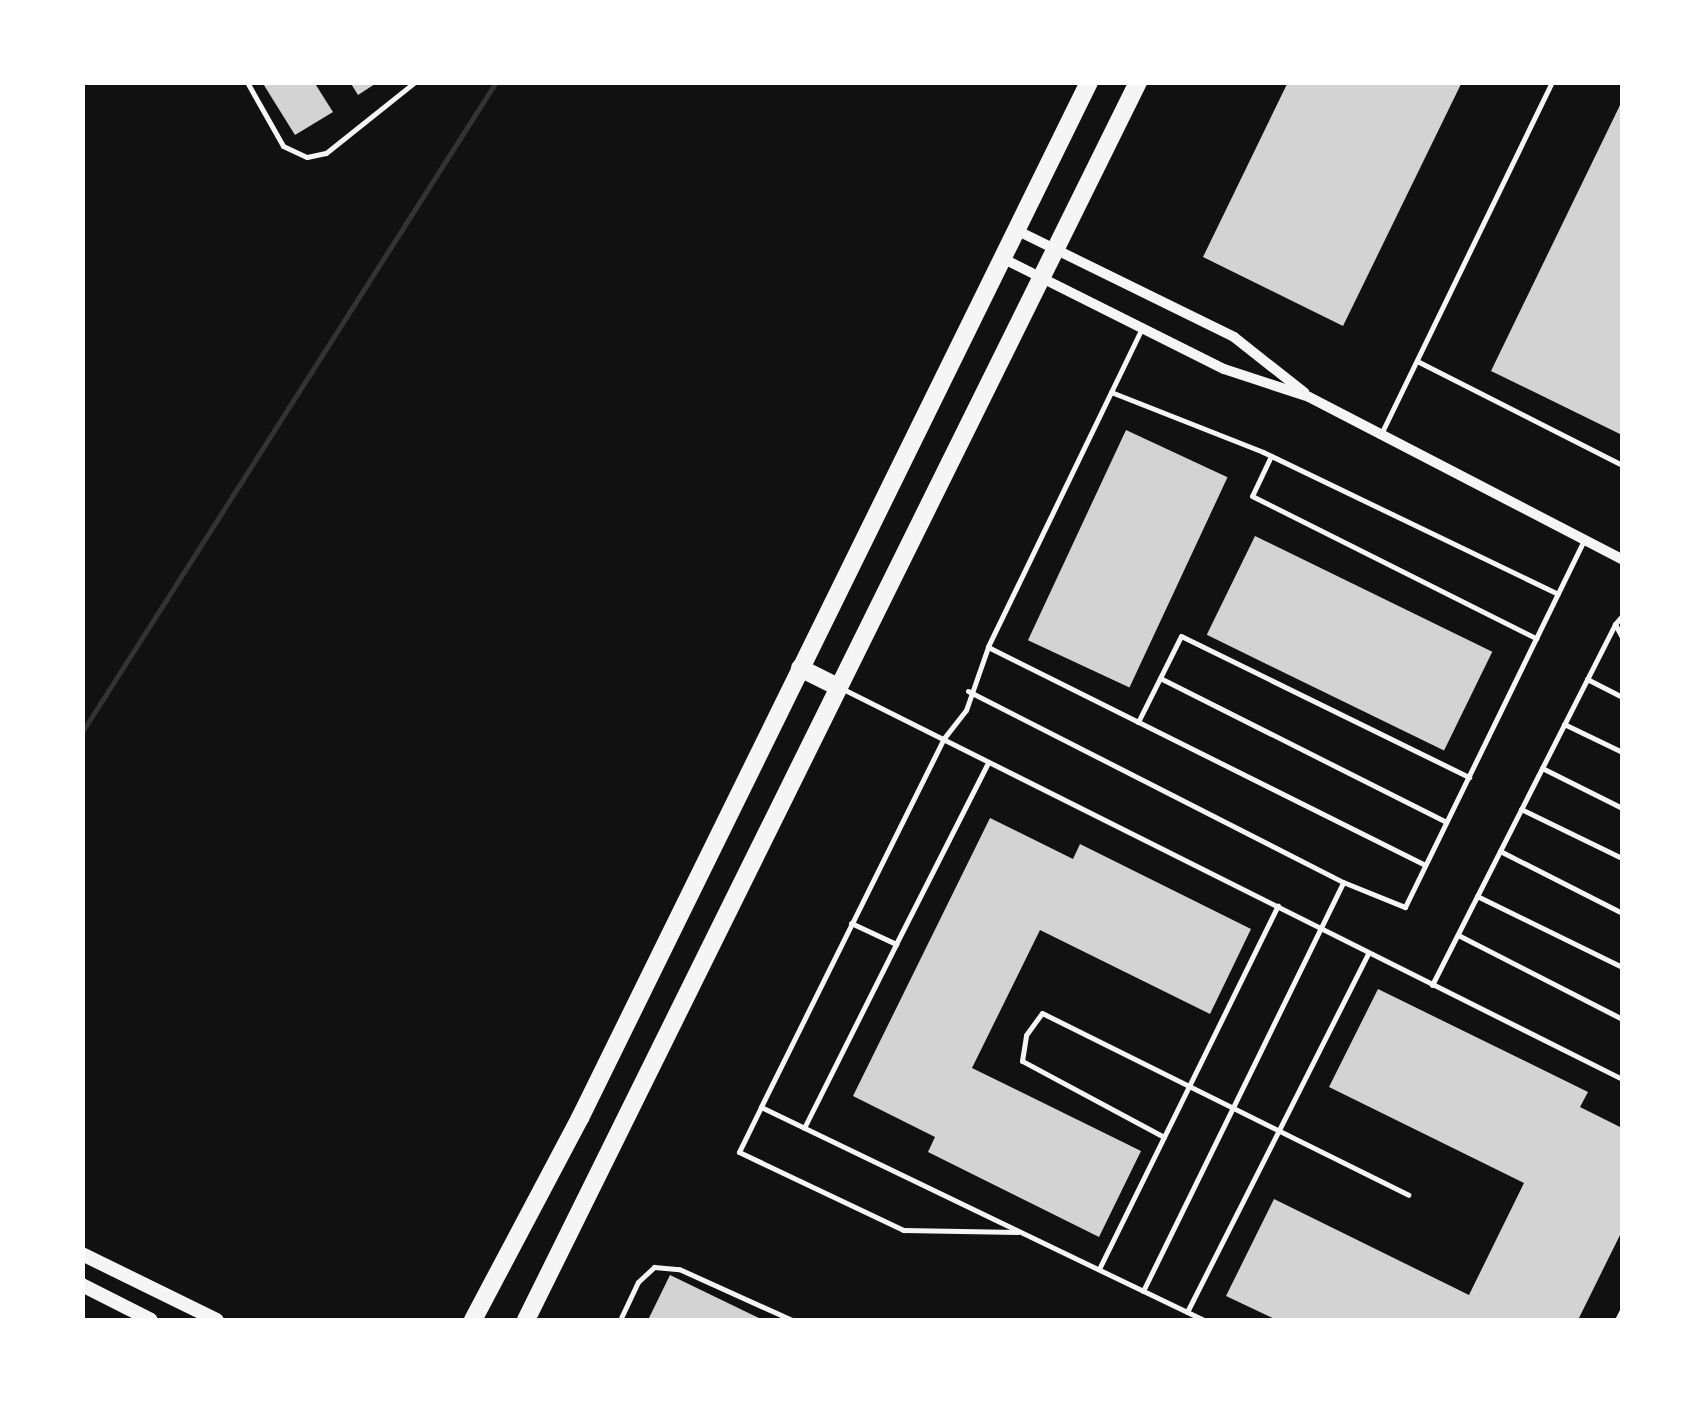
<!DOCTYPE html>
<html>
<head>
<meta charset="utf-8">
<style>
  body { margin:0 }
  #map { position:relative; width:1705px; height:1403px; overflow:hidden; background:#111; font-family:Helvetica,sans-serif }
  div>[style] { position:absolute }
  .stream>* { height:5px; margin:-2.5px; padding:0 2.5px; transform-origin:2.5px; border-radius:2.5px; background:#333 }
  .building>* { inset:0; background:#d3d3d3; transform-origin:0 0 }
  .service>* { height:5px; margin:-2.5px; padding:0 2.5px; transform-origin:2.5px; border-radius:2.5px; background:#f5f5f5 }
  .minor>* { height:10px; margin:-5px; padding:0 5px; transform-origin:5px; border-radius:5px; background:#f5f5f5 }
  .tertiary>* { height:14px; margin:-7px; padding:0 7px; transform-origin:7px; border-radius:7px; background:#f5f5f5 }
  .primary>* { height:18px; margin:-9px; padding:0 9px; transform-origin:9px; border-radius:9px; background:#f5f5f5 }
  span { translate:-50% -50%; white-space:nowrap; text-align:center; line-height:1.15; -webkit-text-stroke:9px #fff; paint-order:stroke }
  .frame { position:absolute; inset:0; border:85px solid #fff; pointer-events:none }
</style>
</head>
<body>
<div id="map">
  <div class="stream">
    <i style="left:82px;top:732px;width:771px;rotate:-57.51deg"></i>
  </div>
  <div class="building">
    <i style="clip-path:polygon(262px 82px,314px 82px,333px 112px,295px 135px)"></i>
    <i style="clip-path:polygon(350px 82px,378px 82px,358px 95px)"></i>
    <i style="clip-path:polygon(1288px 82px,1462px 82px,1343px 326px,1203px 257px)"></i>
    <i style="clip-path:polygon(1622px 101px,1622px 435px,1491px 371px)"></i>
    <i style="left:1126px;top:430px;width:112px;height:232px;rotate:25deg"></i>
    <i style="left:1255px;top:536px;width:264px;height:110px;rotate:26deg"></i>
    <i style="clip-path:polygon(990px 818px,1073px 859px,1080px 844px,1251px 929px,1210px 1014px,1040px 930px,972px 1068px,1141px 1151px,1099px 1237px,928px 1152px,935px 1137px,853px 1096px)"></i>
    <i style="clip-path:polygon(1378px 989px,1588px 1092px,1580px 1107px,1622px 1128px,1622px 1231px,1578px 1320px,1277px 1320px,1226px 1296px,1274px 1199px,1469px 1295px,1524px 1183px,1329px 1087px)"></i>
    <i style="clip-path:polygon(670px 1275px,763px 1320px,648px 1320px)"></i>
  </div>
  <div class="service">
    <i style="left:247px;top:82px;width:73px;rotate:60.6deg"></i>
    <i style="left:283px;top:146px;width:26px;rotate:25deg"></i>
    <i style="left:307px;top:157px;width:19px;rotate:-12deg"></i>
    <i style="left:326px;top:153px;width:114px;rotate:-38.6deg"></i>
    <i style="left:1142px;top:328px;width:354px;rotate:115.8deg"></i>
    <i style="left:988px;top:647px;width:67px;rotate:109.2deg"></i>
    <i style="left:966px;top:710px;width:36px;rotate:128deg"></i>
    <i style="left:944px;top:738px;width:412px;rotate:116.4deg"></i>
    <i style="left:761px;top:1107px;width:492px;rotate:25.7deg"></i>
    <i style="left:1417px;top:361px;width:230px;rotate:26.9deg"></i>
    <i style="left:1111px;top:392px;width:163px;rotate:21.5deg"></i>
    <i style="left:1263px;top:452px;width:327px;rotate:25.7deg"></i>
    <i style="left:1381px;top:434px;width:391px;rotate:-64.1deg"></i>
    <i style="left:1271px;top:456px;width:44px;rotate:115.4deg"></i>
    <i style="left:1252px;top:496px;width:318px;rotate:26.6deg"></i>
    <i style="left:1622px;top:616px;width:11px;rotate:131deg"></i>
    <i style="left:1615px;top:624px;width:15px;rotate:62deg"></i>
    <i style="left:988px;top:647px;width:488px;rotate:26.5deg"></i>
    <i style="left:1160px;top:678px;width:320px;rotate:26.7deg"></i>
    <i style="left:1587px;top:679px;width:39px;rotate:27deg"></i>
    <i style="left:843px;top:689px;width:871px;rotate:26.59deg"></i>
    <i style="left:968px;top:691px;width:421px;rotate:27deg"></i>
    <i style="left:1138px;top:722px;width:96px;rotate:-63.4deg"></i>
    <i style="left:1181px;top:636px;width:321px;rotate:26.1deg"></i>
    <i style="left:1564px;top:724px;width:64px;rotate:25.8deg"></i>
    <i style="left:1542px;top:768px;width:89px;rotate:26.6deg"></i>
    <i style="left:1521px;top:809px;width:112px;rotate:25.9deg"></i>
    <i style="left:1500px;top:851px;width:137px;rotate:26.9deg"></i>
    <i style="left:1477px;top:896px;width:161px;rotate:26.1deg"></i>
    <i style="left:851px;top:923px;width:50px;rotate:25deg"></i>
    <i style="left:896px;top:944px;width:201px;rotate:-63.1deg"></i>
    <i style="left:1458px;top:935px;width:184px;rotate:27.1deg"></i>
    <i style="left:1432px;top:985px;width:405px;rotate:-63.1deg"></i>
    <i style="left:761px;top:1107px;width:50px;rotate:116.1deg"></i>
    <i style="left:739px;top:1152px;width:182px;rotate:25.4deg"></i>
    <i style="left:903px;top:1230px;width:115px;rotate:1deg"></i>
    <i style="left:804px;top:1128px;width:206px;rotate:-63.4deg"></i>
    <i style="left:1164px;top:1137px;width:161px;rotate:-151.8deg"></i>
    <i style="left:1022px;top:1061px;width:26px;rotate:-81deg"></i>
    <i style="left:1026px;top:1035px;width:27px;rotate:-54deg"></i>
    <i style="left:1042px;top:1013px;width:409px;rotate:26.4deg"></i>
    <i style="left:1099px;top:1269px;width:405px;rotate:-63.8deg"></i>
    <i style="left:1143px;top:1291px;width:455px;rotate:-63.9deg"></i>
    <i style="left:1343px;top:882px;width:67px;rotate:22deg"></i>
    <i style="left:1405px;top:907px;width:411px;rotate:-64deg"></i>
    <i style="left:1187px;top:1312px;width:402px;rotate:-63.2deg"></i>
    <i style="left:620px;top:1320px;width:42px;rotate:-64.7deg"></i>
    <i style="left:638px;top:1282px;width:22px;rotate:-43deg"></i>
    <i style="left:654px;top:1267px;width:25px;rotate:5deg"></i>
    <i style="left:679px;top:1269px;width:124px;rotate:24.3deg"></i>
    <i style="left:1617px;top:1320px;width:11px;rotate:-63deg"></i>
  </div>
  <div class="minor">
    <i style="left:1016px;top:230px;width:243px;rotate:26.1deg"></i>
    <i style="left:1234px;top:337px;width:90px;rotate:38.3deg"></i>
    <i style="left:1002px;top:258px;width:248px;rotate:26.6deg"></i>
    <i style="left:1224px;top:369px;width:89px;rotate:18.2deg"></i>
    <i style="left:1309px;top:397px;width:352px;rotate:27.4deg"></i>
  </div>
  <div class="tertiary">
    <i style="left:82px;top:1254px;width:150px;rotate:26.1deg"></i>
    <i style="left:82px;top:1285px;width:77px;rotate:26.9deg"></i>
  </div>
  <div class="primary">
    <i style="left:800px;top:668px;width:42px;rotate:26.6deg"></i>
    <i style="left:473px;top:1320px;width:229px;rotate:-62.1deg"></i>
    <i style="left:580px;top:1118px;width:1154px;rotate:-63.83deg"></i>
    <i style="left:526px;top:1320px;width:1381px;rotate:-63.69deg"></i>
  </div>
  <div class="frame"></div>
</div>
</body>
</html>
